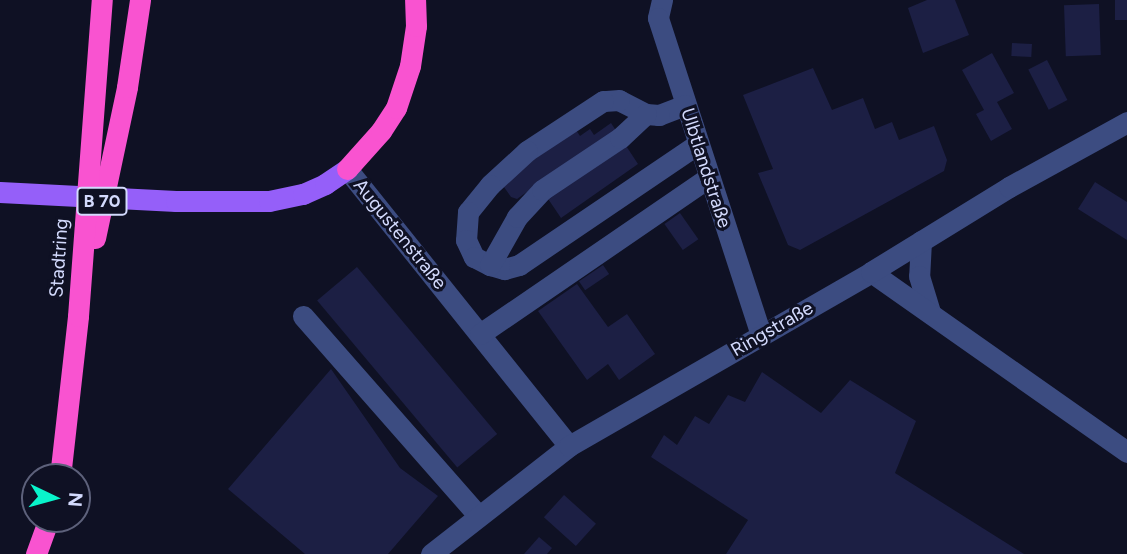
<!DOCTYPE html>
<html>
<head>
<meta charset="utf-8">
<style>
  body { margin:0 }
  #map { position:relative; width:1127px; height:554px; overflow:hidden; background:#0f1124; font-family:Figtree,sans-serif }
  div>[style] { position:absolute }
  .building>* { inset:0; background:#1c1f44; transform-origin:0 0 }
  .minor>* { height:21px; margin:-10.5px; padding:0 10.5px; transform-origin:10.5px; border-radius:10.5px; background:#3c4c81 }
  .major>* { height:21px; margin:-10.5px; padding:0 10.5px; transform-origin:10.5px; border-radius:10.5px; background:#955ff9 }
  .highway>* { height:21px; margin:-10.5px; padding:0 10.5px; transform-origin:10.5px; border-radius:10.5px; background:#f953d0 }
  span { translate:-50% -50%; white-space:nowrap; text-align:center; line-height:1.15; -webkit-text-stroke:6px #0f1124; paint-order:stroke }
  .shield-label span { padding:2px 5px; background:#0f1124; border:2px solid; border-radius:5px; -webkit-text-stroke-width:0 }
  .shield-label { font-size:18px; color:#d3dafd; font-weight:700 }
  .street-label { font-size:19px; color:#d3dafd }
  .north { position:absolute; left:21px; top:463px; width:70px; height:70px; box-sizing:border-box; background:#0f1124; border:2px solid #5d617b; border-radius:50%; rotate:95deg; font-size:19px; font-weight:700; line-height:28px; text-align:center; color:#d3dafd }
  .north::after { content:''; display:block; margin:auto; width:24px; height:32px; background:#09f4cb; clip-path:polygon(50% 0,100% 100%,50% 72%,0 100%) }
</style>
</head>
<body>
<div id="map">
  <div class="building">
    <i style="clip-path:polygon(927px 0,955px 0,969px 35px,923px 53px,908px 8px)"></i>
    <i style="left:1115px;top:0;width:12px;height:20px"></i>
    <i style="left:1099px;top:4px;width:51px;height:35px;rotate:88deg"></i>
    <i style="left:1012px;top:43px;width:20px;height:13px;rotate:3deg"></i>
    <i style="clip-path:polygon(992px 53px,1014px 93px,997px 102px,1012px 129px,991px 141px,976px 114px,984px 110px,962px 70px)"></i>
    <i style="left:1047px;top:60px;width:45px;height:21px;rotate:63deg"></i>
    <i style="clip-path:polygon(813px 68px,832px 110px,863px 98px,875px 129px,892px 122px,899px 140px,934px 126px,947px 160px,944px 171px,800px 250px,788px 245px,758px 173px,773px 169px,743px 95px)"></i>
    <i style="clip-path:polygon(611px 123px,638px 164px,561px 218px,538px 184px,517px 199px,511px 197px,501px 183px,576px 130px,580px 136px,590px 129px,594px 135px)"></i>
    <i style="clip-path:polygon(1095px 182px,1127px 202px,1127px 240px,1078px 209px)"></i>
    <i style="left:680px;top:213px;width:32px;height:19px;rotate:55deg"></i>
    <i style="left:603px;top:265px;width:11px;height:29px;rotate:56deg"></i>
    <i style="left:357px;top:267px;width:218px;height:52px;rotate:50deg"></i>
    <i style="clip-path:polygon(577px 284px,608px 327px,627px 314px,655px 354px,619px 380px,608px 364px,587px 380px,538px 311px)"></i>
    <i style="clip-path:polygon(331px 369px,400px 468px,438px 496px,388px 554px,305px 554px,228px 489px)"></i>
    <i style="clip-path:polygon(762px 372px,821px 413px,850px 380px,916px 421px,895px 473px,1024px 554px,726px 554px,748px 520px,651px 457px,664px 435px,677px 445px,695px 416px,709px 424px,728px 395px,745px 402px)"></i>
    <i style="left:564px;top:495px;width:43px;height:30px;rotate:42deg"></i>
    <i style="clip-path:polygon(539px 537px,552px 548px,547px 554px,524px 554px)"></i>
  </div>
  <div class="minor">
    <i style="left:662px;top:0;width:18px;rotate:103deg"></i>
    <i style="left:658px;top:18px;width:333px;rotate:72deg"></i>
    <i style="left:685px;top:105px;width:28px;rotate:159deg"></i>
    <i style="left:659px;top:115px;width:13px;rotate:-176deg"></i>
    <i style="left:646px;top:114px;width:30px;rotate:-153deg"></i>
    <i style="left:619px;top:100px;width:16px;rotate:176deg"></i>
    <i style="left:603px;top:101px;width:91px;rotate:146.7deg"></i>
    <i style="left:527px;top:151px;width:50px;rotate:137.4deg"></i>
    <i style="left:490px;top:185px;width:35px;rotate:129deg"></i>
    <i style="left:468px;top:212px;width:28px;rotate:94deg"></i>
    <i style="left:466px;top:240px;width:19px;rotate:65deg"></i>
    <i style="left:474px;top:257px;width:18px;rotate:27deg"></i>
    <i style="left:490px;top:265px;width:15px;rotate:16deg"></i>
    <i style="left:504px;top:269px;width:16px;rotate:-15deg"></i>
    <i style="left:519px;top:265px;width:216px;rotate:-34.1deg"></i>
    <i style="left:347px;top:169px;width:355px;rotate:51.3deg"></i>
    <i style="left:921px;top:241px;width:35px;rotate:93deg"></i>
    <i style="left:919px;top:276px;width:39px;rotate:73deg"></i>
    <i style="left:490px;top:265px;width:55px;rotate:-60.6deg"></i>
    <i style="left:517px;top:217px;width:37px;rotate:-47deg"></i>
    <i style="left:542px;top:190px;width:94px;rotate:-33.7deg"></i>
    <i style="left:620px;top:138px;width:35px;rotate:-43deg"></i>
    <i style="left:871px;top:272px;width:313px;rotate:35.1deg"></i>
    <i style="left:303px;top:316px;width:266px;rotate:48.7deg"></i>
    <i style="left:480px;top:334px;width:278px;rotate:-34.4deg"></i>
    <i style="left:431px;top:554px;width:175px;rotate:-38deg"></i>
    <i style="left:569px;top:446px;width:349px;rotate:-29.9deg"></i>
    <i style="left:871px;top:272px;width:162px;rotate:-31.6deg"></i>
    <i style="left:1009px;top:187px;width:135px;rotate:-28.8deg"></i>
  </div>
  <div class="major">
    <i style="left:0;top:192px;width:176px;rotate:2.9deg"></i>
    <i style="left:176px;top:201px;width:93px"></i>
    <i style="left:269px;top:201px;width:35px;rotate:-12deg"></i>
    <i style="left:303px;top:194px;width:24px;rotate:-24deg"></i>
    <i style="left:325px;top:184px;width:27px;rotate:-34deg"></i>
  </div>
  <div class="highway">
    <i style="left:347px;top:169px;width:51px;rotate:-48.2deg"></i>
    <i style="left:381px;top:131px;width:27px;rotate:-57deg"></i>
    <i style="left:396px;top:108px;width:44px;rotate:-71.6deg"></i>
    <i style="left:410px;top:66px;width:40px;rotate:-81.5deg"></i>
    <i style="left:416px;top:26px;width:26px;rotate:-92deg"></i>
    <i style="left:95px;top:238px;width:154px;rotate:-78deg"></i>
    <i style="left:127px;top:87px;width:88px;rotate:-81.5deg"></i>
    <i style="left:60px;top:477px;width:162px;rotate:-83.6deg"></i>
    <i style="left:78px;top:316px;width:317px;rotate:-85.7deg"></i>
    <i style="left:36px;top:554px;width:37px;rotate:-70deg"></i>
  </div>
  <div class="shield-label">
    <span style="left:102px;top:201px">B 70</span>
  </div>
  <div class="street-label">
    <span style="left:706px;top:168px;rotate:72deg">Ulbtlandstraße</span>
    <span style="left:400px;top:234px;rotate:51deg">Augustenstraße</span>
    <span style="left:59px;top:258px;rotate:-86deg">Stadtring</span>
    <span style="left:772px;top:329px;rotate:-30deg">Ringstraße</span>
  </div>
  <div class="north">N</div>
</div>
</body>
</html>
